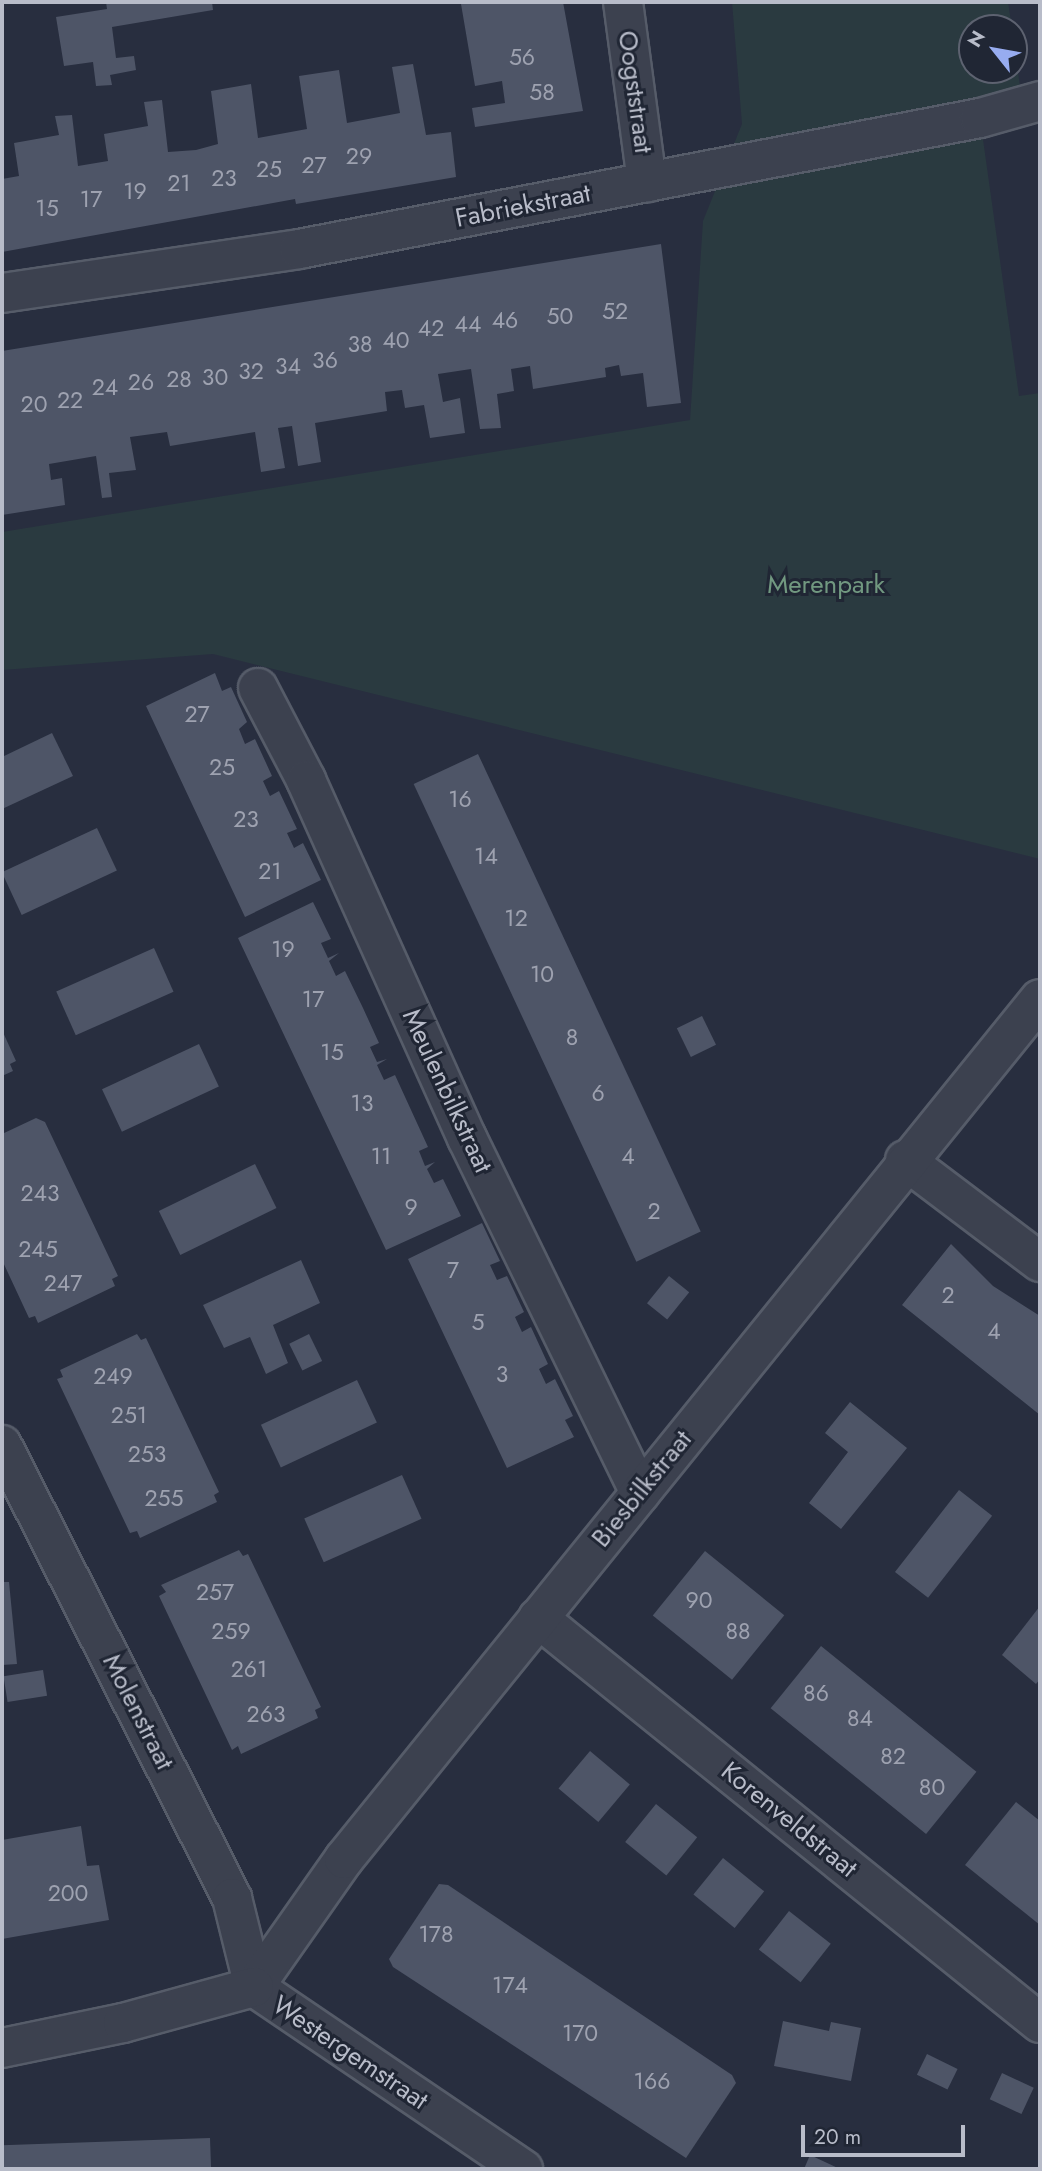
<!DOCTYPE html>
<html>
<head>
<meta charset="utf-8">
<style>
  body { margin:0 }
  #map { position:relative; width:1042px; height:2171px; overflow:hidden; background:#282e3f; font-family:Jost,sans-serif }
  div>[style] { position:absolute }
  .green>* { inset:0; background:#2a3a40 }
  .building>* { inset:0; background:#4e5567; transform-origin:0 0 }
  .roads { filter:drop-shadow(2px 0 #565c69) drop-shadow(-2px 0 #565c69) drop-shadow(0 2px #565c69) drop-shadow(0 -2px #565c69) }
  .minor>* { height:38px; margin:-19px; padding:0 19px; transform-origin:19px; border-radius:19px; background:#3c414f }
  span { translate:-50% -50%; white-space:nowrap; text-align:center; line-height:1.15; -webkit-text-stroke:6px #202634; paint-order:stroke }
  .number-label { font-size:23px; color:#9ea2b0 }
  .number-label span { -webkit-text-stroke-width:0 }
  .street-label { font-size:26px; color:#b8bcc9 }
  .park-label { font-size:26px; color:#719880 }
  .frame { position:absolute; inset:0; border:4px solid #b8bcc9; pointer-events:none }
  .north { position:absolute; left:958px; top:14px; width:70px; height:70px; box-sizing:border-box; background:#202634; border:2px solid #5d6270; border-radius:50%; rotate:301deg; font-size:19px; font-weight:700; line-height:28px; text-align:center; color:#b8bcc9 }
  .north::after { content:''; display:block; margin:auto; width:24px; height:32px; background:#97acf0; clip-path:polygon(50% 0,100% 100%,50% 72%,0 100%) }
  .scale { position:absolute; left:801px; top:2125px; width:164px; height:32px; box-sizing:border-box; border:4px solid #b8bcc9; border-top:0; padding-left:9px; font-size:21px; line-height:24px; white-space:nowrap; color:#b8bcc9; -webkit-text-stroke:5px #202634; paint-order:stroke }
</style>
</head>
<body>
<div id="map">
  <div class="green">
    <i style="clip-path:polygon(732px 2px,1008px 2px,1012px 28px,972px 28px,972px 70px,1014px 70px,1014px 45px,1021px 93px,980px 118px,1019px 396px,1040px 393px,1040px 859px,213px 654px,2px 670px,2px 532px,690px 420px,703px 221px,742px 124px)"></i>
  </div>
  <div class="building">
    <i style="clip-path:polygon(106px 2px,212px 2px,213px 10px,112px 27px,116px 58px,134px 56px,136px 70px,110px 75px,112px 85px,96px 86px,93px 62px,64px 66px,56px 17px,107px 9px)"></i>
    <i style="clip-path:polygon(478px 2px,563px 2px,583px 111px,475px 127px,472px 108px,505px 103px,502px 81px,475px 86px,461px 4px)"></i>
    <i style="clip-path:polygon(413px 64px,426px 135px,451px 132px,456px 177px,296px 204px,295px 199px,2px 252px,2px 179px,19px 176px,14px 143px,59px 135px,55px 116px,72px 115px,78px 166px,108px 161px,104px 134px,148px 126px,144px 102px,162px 100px,168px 152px,196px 150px,218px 144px,211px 91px,251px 84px,258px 138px,307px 129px,299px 76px,339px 70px,347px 123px,400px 113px,392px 67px)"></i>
    <i style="clip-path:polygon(661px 244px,681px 403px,647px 407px,643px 373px,621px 376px,619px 365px,605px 368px,606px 377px,533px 389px,530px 366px,511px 369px,514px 391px,497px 394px,501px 428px,480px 429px,471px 369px,438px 374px,443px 402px,460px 398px,465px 433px,430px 438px,424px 405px,405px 408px,402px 390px,385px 392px,387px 411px,315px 423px,321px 462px,298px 466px,292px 426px,278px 428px,285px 468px,261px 472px,255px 432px,170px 446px,167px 432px,130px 437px,136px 470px,109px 473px,112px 497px,102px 498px,96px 456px,49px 464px,51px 480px,62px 478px,65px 505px,2px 515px,2px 351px)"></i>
    <i style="clip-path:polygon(215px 673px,222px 691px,231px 687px,247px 722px,239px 729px,245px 744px,255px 739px,272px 776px,263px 781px,270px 796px,279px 791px,297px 829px,287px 833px,294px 848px,303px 843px,321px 880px,245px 917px,146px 706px)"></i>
    <i style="clip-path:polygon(52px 733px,73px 776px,2px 809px,2px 757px)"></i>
    <i style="left:478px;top:754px;width:527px;height:71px;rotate:65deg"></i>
    <i style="left:97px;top:828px;width:47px;height:105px;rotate:65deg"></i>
    <i style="clip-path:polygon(313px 902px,331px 939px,321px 943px,328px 958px,339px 953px,329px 961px,336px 976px,345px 971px,363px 1008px,379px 1043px,370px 1047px,377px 1062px,387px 1059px,377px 1065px,384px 1080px,395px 1075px,428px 1147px,419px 1151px,425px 1166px,435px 1162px,427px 1169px,434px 1183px,443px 1179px,461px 1216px,386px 1250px,238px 938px)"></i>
    <i style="left:154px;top:948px;width:48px;height:107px;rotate:66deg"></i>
    <i style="left:702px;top:1016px;width:32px;height:28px;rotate:64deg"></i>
    <i style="clip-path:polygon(2px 1030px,16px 1061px,10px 1064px,13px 1071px,2px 1076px)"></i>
    <i style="left:199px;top:1044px;width:47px;height:107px;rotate:65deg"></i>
    <i style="clip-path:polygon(36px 1118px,45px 1122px,118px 1276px,112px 1279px,115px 1286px,38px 1323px,35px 1316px,29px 1318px,2px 1260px,2px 1134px)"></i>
    <i style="left:255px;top:1164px;width:49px;height:107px;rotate:64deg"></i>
    <i style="clip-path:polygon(482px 1223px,500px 1261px,490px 1265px,497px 1280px,507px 1276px,524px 1312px,515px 1317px,522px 1332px,531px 1327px,548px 1364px,539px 1369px,546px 1384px,555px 1379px,573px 1416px,565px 1420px,574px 1437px,507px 1468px,408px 1259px)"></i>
    <i style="clip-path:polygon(951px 1244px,993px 1286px,1040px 1316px,1040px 1415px,902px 1305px)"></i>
    <i style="clip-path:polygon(301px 1260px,320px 1303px,273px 1325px,288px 1363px,266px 1374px,250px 1337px,224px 1348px,203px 1305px)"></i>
    <i style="left:669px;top:1276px;width:26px;height:35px;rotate:39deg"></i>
    <i style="clip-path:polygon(137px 1334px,141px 1340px,146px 1338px,219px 1492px,214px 1495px,217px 1502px,140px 1538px,137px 1531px,130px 1533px,57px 1379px,63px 1377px,60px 1370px)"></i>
    <i style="left:309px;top:1334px;width:30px;height:22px;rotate:64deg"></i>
    <i style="left:357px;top:1380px;width:47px;height:106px;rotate:65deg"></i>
    <i style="clip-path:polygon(850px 1402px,907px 1448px,841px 1529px,809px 1503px,848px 1452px,825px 1433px)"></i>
    <i style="left:402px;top:1475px;width:48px;height:107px;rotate:66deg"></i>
    <i style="left:959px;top:1490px;width:42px;height:104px;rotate:38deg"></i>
    <i style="clip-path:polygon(239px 1550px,243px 1556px,248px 1554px,321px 1707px,315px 1710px,318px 1718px,241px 1754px,238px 1746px,232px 1750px,159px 1596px,166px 1592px,161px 1585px)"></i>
    <i style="left:705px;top:1551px;width:102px;height:83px;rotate:39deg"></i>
    <i style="clip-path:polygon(2px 1582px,9px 1582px,17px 1664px,2px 1665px)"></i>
    <i style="clip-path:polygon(1040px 1606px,1040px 1679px,1036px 1684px,1002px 1655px)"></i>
    <i style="left:821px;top:1646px;width:200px;height:80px;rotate:39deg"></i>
    <i style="left:43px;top:1670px;width:26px;height:40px;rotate:81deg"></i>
    <i style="left:590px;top:1751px;width:52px;height:49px;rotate:40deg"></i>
    <i style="clip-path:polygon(1016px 1802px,1040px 1821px,1040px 1925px,965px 1865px)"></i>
    <i style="left:656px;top:1804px;width:53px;height:49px;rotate:39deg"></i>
    <i style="clip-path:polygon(81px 1826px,87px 1866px,99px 1865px,109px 1920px,2px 1939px,2px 1840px)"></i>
    <i style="left:723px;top:1858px;width:53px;height:47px;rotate:39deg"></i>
    <i style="clip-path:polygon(439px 1884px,448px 1885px,732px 2075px,736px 2083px,686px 2158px,393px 1967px,389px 1959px)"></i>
    <i style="left:789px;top:1911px;width:53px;height:49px;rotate:38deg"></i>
    <i style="clip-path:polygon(783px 2021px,829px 2031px,831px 2022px,861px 2028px,851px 2081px,774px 2066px)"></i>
    <i style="left:927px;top:2054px;width:34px;height:23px;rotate:26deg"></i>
    <i style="left:1002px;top:2073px;width:35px;height:29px;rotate:25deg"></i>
    <i style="left:210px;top:2138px;width:31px;height:208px;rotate:88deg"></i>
    <i style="clip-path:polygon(810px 2155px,840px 2169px,804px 2169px)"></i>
  </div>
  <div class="roads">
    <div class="minor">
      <i style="left:623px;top:2px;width:182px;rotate:82.4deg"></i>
      <i style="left:2px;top:293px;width:300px;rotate:-8.4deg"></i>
      <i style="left:299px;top:249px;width:693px;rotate:-10.89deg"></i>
      <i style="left:980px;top:118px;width:62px;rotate:-15.8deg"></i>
      <i style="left:258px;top:688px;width:104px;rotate:62.4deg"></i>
      <i style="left:306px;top:780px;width:393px;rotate:65.8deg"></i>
      <i style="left:467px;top:1138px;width:395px;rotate:64deg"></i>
      <i style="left:905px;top:1160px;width:169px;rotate:37.1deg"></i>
      <i style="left:2px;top:1445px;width:508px;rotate:63.08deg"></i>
      <i style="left:232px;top:1898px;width:92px;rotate:76.1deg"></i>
      <i style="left:538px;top:1618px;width:645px;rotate:38.9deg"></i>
      <i style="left:254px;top:1987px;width:156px;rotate:-54.9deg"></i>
      <i style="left:344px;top:1859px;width:1106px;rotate:-51.02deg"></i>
      <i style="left:254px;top:1987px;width:325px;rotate:34.1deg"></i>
      <i style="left:2px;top:2048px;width:124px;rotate:-11.7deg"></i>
      <i style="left:123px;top:2023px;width:136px;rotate:-15.4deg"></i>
    </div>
  </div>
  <div class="number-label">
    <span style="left:522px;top:57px">56</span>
    <span style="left:542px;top:92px">58</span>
    <span style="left:359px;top:156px">29</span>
    <span style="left:314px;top:165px">27</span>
    <span style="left:269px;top:169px">25</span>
    <span style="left:224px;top:178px">23</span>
    <span style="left:179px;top:183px">21</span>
    <span style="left:135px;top:191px">19</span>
    <span style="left:91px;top:199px">17</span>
    <span style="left:47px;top:208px">15</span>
    <span style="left:615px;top:311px">52</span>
    <span style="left:560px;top:316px">50</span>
    <span style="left:505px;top:320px">46</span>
    <span style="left:468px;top:324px">44</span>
    <span style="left:431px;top:328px">42</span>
    <span style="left:396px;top:340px">40</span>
    <span style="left:360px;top:344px">38</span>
    <span style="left:325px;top:360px">36</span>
    <span style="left:288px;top:366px">34</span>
    <span style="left:251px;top:371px">32</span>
    <span style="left:215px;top:377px">30</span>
    <span style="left:179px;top:379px">28</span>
    <span style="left:141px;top:382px">26</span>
    <span style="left:105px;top:387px">24</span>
    <span style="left:70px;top:400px">22</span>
    <span style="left:34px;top:404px">20</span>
    <span style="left:197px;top:714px">27</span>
    <span style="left:222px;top:767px">25</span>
    <span style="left:460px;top:799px">16</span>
    <span style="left:246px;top:819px">23</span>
    <span style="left:486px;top:856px">14</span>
    <span style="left:270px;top:871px">21</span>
    <span style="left:516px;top:918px">12</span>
    <span style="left:283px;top:949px">19</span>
    <span style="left:542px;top:974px">10</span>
    <span style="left:313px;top:999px">17</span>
    <span style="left:572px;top:1037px">8</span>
    <span style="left:332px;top:1052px">15</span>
    <span style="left:598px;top:1093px">6</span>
    <span style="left:362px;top:1103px">13</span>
    <span style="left:381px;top:1156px">11</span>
    <span style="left:628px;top:1156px">4</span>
    <span style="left:40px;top:1193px">243</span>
    <span style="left:411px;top:1207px">9</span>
    <span style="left:654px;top:1211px">2</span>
    <span style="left:38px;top:1249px">245</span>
    <span style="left:453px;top:1270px">7</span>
    <span style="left:63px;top:1283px">247</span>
    <span style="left:948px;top:1295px">2</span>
    <span style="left:478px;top:1322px">5</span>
    <span style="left:994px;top:1331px">4</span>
    <span style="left:502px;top:1374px">3</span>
    <span style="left:113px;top:1376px">249</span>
    <span style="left:129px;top:1415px">251</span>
    <span style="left:147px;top:1454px">253</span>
    <span style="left:164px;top:1498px">255</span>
    <span style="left:215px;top:1592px">257</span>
    <span style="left:699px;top:1600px">90</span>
    <span style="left:231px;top:1631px">259</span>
    <span style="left:738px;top:1631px">88</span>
    <span style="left:249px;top:1669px">261</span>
    <span style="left:816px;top:1693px">86</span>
    <span style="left:266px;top:1714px">263</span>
    <span style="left:860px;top:1718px">84</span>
    <span style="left:893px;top:1756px">82</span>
    <span style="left:932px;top:1787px">80</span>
    <span style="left:68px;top:1893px">200</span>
    <span style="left:436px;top:1934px">178</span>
    <span style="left:510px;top:1985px">174</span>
    <span style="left:580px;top:2033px">170</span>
    <span style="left:652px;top:2081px">166</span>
  </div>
  <div class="street-label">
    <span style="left:635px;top:92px;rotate:82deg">Oogststraat</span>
    <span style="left:523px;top:206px;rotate:-11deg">Fabriekstraat</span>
    <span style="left:447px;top:1091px;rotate:65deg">Meulenbilkstraat</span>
    <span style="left:642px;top:1489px;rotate:-51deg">Biesbilkstraat</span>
    <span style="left:138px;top:1712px;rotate:63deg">Molenstraat</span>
    <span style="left:789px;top:1820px;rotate:39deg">Korenveldstraat</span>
    <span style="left:350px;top:2053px;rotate:34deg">Westergemstraat</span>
  </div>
  <div class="park-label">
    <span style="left:826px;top:585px">Merenpark</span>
  </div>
  <div class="frame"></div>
  <div class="north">N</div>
  <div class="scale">20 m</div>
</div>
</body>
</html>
